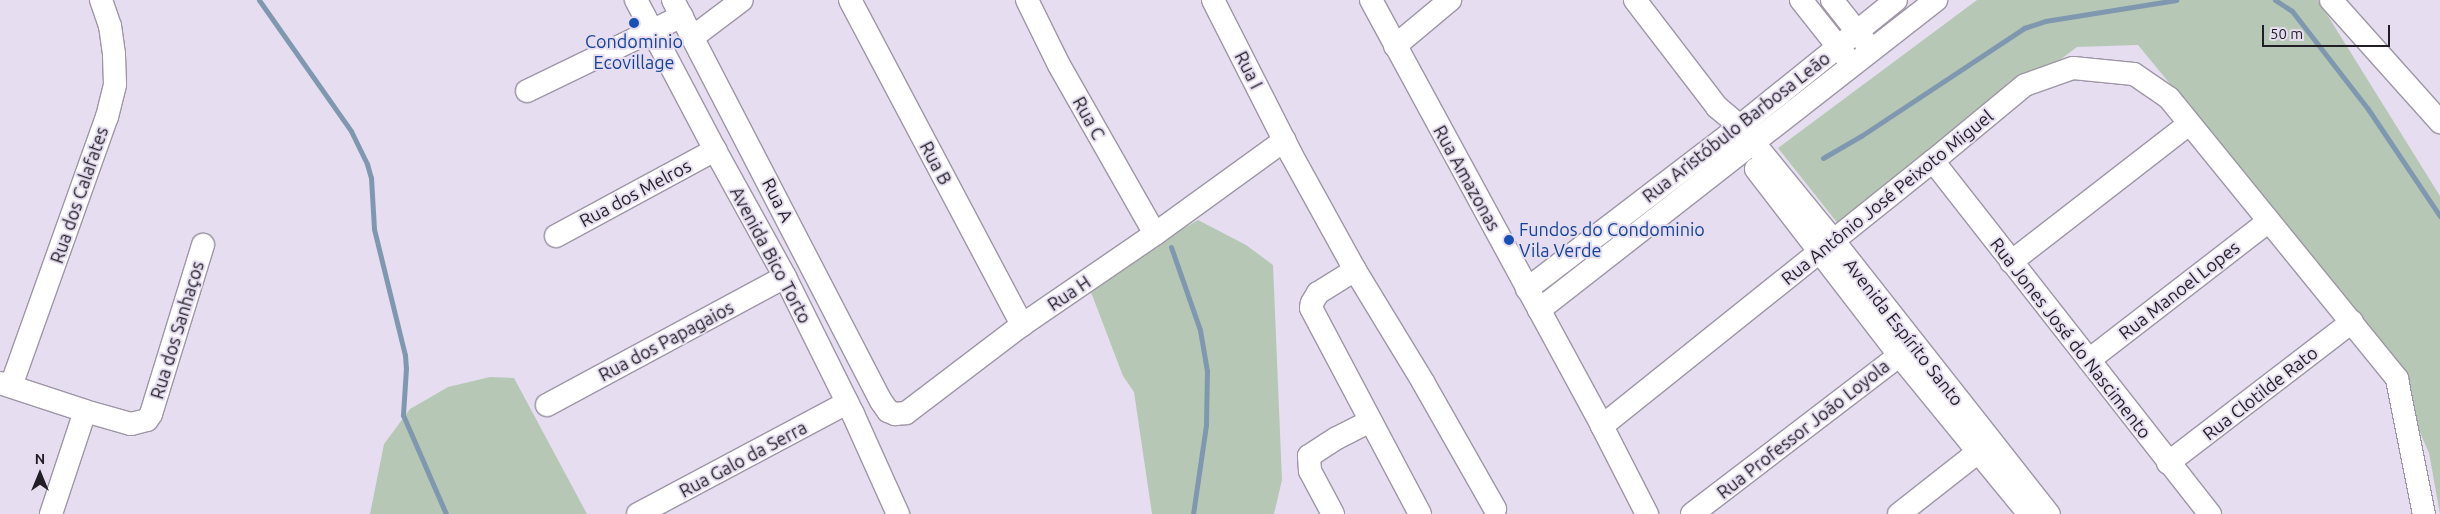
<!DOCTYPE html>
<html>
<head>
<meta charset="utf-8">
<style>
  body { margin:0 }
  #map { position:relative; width:2440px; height:514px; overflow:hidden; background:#e6def0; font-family:Ubuntu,sans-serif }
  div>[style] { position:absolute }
  .green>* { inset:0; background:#b6c8b5 }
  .stream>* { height:5px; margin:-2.5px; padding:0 2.5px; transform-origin:2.5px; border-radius:2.5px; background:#8098af }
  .roads { filter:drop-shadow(1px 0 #9e96a7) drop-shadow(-1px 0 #9e96a7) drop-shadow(0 1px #9e96a7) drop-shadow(0 -1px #9e96a7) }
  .minor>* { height:22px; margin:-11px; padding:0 11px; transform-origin:11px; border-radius:11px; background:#fff }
  .dots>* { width:14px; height:14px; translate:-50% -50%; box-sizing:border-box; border:2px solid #e6def0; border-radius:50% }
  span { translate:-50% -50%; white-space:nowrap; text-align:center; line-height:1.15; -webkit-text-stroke:4px #e6def0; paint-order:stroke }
  .transit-label { font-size:18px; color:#164399 }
  .left { translate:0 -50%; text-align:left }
  .street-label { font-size:18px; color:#211e25 }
  .north { position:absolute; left:15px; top:449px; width:50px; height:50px; -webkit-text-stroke:4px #e6def0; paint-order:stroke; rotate:0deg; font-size:14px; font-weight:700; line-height:20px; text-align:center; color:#211e25 }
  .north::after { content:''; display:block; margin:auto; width:18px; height:22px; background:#211e25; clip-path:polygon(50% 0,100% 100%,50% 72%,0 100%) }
  .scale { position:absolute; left:2262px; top:25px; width:128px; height:22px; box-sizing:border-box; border:2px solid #211e25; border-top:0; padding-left:6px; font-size:15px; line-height:18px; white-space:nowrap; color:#211e25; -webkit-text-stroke:4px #e6def0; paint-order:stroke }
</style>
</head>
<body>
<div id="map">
  <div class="green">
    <i style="clip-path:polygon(1977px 0,2318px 0,2440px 196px,2440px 514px,2429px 453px,2378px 337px,2138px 45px,2077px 47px,1839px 225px,1778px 148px)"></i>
    <i style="clip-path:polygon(1198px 220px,1246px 245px,1273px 265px,1282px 480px,1274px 514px,1152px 514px,1134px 392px,1123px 376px,1089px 287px,1136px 256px)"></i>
    <i style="clip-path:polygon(490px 377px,514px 378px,587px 514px,370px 514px,384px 444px,410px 409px,448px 387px)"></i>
  </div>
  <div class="stream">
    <i style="left:259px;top:0;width:160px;rotate:54.9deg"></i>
    <i style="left:351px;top:131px;width:37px;rotate:64deg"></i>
    <i style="left:367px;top:164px;width:15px;rotate:74deg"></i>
    <i style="left:371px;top:178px;width:51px;rotate:86.6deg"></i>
    <i style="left:374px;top:229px;width:130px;rotate:76.2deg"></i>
    <i style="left:405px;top:355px;width:13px;rotate:86deg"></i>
    <i style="left:406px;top:368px;width:47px;rotate:93.7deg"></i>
    <i style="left:403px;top:415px;width:108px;rotate:66.5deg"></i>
    <i style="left:2275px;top:0;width:20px;rotate:33deg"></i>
    <i style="left:2292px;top:11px;width:124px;rotate:52.2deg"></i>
    <i style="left:2368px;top:109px;width:129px;rotate:56.1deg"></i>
    <i style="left:1823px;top:158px;width:44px;rotate:-30.1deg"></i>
    <i style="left:1861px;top:136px;width:196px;rotate:-33.5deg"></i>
    <i style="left:2024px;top:28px;width:22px;rotate:-18deg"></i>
    <i style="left:2045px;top:21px;width:133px;rotate:-9.1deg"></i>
    <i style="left:1171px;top:247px;width:88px;rotate:70.7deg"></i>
    <i style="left:1200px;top:330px;width:42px;rotate:80.3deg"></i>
    <i style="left:1207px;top:371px;width:54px;rotate:91.1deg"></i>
    <i style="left:1206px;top:425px;width:90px;rotate:98.3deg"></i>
  </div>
  <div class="roads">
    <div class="minor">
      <i style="left:636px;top:0;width:170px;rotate:62.2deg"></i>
      <i style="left:715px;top:150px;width:145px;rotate:61.1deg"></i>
      <i style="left:785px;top:277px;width:153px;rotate:63.6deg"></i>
      <i style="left:853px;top:414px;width:110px;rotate:65.8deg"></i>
      <i style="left:673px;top:0;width:452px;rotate:62.6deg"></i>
      <i style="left:881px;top:401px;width:12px;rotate:55deg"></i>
      <i style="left:888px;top:411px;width:8px;rotate:23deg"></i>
      <i style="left:895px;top:414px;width:11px;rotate:-5deg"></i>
      <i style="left:906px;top:413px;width:146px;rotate:-37.2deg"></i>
      <i style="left:1022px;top:325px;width:161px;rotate:-34.4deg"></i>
      <i style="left:1155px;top:234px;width:160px;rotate:-35.9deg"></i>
      <i style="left:850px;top:0;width:368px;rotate:62.1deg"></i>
      <i style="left:1027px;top:0;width:72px;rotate:63.8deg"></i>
      <i style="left:1059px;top:65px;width:194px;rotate:60.4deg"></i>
      <i style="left:1213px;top:0;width:173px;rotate:63.1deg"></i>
      <i style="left:1291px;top:154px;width:132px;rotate:61.1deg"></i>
      <i style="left:1355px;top:270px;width:131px;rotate:58.7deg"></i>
      <i style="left:1423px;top:382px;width:146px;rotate:60.4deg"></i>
      <i style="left:1371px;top:0;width:485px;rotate:61.5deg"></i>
      <i style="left:1602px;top:426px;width:99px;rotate:62.9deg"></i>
      <i style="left:1635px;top:0;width:135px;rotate:52.5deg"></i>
      <i style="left:1717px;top:107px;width:30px;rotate:40deg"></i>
      <i style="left:1740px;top:126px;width:147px;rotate:50.8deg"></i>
      <i style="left:1833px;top:240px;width:349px;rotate:51.8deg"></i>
      <i style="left:1801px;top:0;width:74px;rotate:51.6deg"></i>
      <i style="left:1832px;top:0;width:55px;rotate:51.7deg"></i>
      <i style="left:2331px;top:0;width:164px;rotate:48.2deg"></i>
      <i style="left:693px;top:37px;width:61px;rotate:-37.1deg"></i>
      <i style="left:1395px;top:46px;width:72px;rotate:-39.9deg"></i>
      <i style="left:527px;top:91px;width:172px;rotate:-25.8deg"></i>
      <i style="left:1933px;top:161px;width:449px;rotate:51.9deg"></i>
      <i style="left:1756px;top:169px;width:235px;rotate:52.4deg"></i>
      <i style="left:1899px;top:355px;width:205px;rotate:50.7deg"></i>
      <i style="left:556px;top:236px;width:181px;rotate:-28.4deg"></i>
      <i style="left:2011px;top:262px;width:225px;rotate:-37.8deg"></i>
      <i style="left:1355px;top:270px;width:44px;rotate:148.1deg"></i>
      <i style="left:1318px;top:293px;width:12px;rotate:121deg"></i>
      <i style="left:1312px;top:303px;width:5px;rotate:101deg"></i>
      <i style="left:1311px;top:308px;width:233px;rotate:62.1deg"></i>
      <i style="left:1527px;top:289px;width:255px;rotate:-37.4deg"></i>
      <i style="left:1730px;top:134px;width:213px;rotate:-38.9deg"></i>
      <i style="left:1539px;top:310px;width:504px;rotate:-37.98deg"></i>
      <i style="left:2089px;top:360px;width:227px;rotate:-37.7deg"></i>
      <i style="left:0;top:383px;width:89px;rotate:18.2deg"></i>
      <i style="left:85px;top:411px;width:48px;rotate:15.8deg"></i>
      <i style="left:131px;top:424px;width:16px;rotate:-14deg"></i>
      <i style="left:147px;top:420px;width:7px;rotate:-56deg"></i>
      <i style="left:151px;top:414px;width:177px;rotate:-72.9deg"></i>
      <i style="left:11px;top:386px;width:286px;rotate:-70.4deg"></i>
      <i style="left:107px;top:117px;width:34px;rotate:-76deg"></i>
      <i style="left:115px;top:84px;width:30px;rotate:-92deg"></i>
      <i style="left:114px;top:54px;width:28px;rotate:-98deg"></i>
      <i style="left:110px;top:26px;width:28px;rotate:-109deg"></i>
      <i style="left:547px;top:405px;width:270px;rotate:-28.3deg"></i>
      <i style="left:1602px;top:426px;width:424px;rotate:-38.7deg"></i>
      <i style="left:1933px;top:161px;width:119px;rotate:-39.6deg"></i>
      <i style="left:2025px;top:85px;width:51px;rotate:-19.5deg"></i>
      <i style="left:2073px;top:68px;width:61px;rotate:5.6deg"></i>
      <i style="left:2134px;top:74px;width:42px;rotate:34.4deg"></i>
      <i style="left:2169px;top:98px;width:362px;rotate:50.9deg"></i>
      <i style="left:2397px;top:379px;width:138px;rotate:78.7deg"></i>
      <i style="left:2168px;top:463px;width:232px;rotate:-37.5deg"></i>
      <i style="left:51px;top:514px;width:108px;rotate:-71.7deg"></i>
      <i style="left:638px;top:514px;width:237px;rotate:-28deg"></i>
      <i style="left:1333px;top:514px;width:49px;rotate:-118.1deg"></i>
      <i style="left:1310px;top:471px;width:15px;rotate:-94deg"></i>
      <i style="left:1309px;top:456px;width:33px;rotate:-33deg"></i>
      <i style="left:1337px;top:438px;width:37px;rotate:-27deg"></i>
      <i style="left:1692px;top:514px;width:277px;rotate:-37.4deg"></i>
      <i style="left:1899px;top:514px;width:100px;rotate:-38.1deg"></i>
    </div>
  </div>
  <div class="dots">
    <i style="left:634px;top:23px;background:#1a4fb4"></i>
    <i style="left:1509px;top:240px;background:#1a4fb4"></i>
  </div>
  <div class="transit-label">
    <span style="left:634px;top:52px">Condominio<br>Ecovillage</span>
    <span class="left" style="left:1519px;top:240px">Fundos do Condominio<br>Vila Verde</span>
  </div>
  <div class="street-label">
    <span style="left:1249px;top:70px;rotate:63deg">Rua I</span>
    <span style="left:1089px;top:118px;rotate:61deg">Rua C</span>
    <span style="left:1736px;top:127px;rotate:-38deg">Rua Aristóbulo Barbosa Leão</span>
    <span style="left:936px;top:163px;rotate:62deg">Rua B</span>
    <span style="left:1467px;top:178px;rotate:61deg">Rua Amazonas</span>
    <span style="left:635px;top:193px;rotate:-28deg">Rua dos Melros</span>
    <span style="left:79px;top:195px;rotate:-71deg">Rua dos Calafates</span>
    <span style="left:1887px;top:197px;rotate:-39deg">Rua Antônio José Peixoto Miguel</span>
    <span style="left:778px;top:200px;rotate:63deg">Rua A</span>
    <span style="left:771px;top:255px;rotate:62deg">Avenida Bico Torto</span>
    <span style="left:2179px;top:290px;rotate:-38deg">Rua Manoel Lopes</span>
    <span style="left:1069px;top:293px;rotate:-34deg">Rua H</span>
    <span style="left:177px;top:330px;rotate:-73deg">Rua dos Sanhaços</span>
    <span style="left:1904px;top:332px;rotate:52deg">Avenida Espírito Santo</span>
    <span style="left:2071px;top:338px;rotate:52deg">Rua Jones José do Nascimento</span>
    <span style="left:666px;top:341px;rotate:-28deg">Rua dos Papagaios</span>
    <span style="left:2260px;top:393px;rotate:-38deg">Rua Clotilde Rato</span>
    <span style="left:1803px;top:429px;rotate:-38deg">Rua Professor João Loyola</span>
    <span style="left:743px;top:459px;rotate:-28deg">Rua Galo da Serra</span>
  </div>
  <div class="north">N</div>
  <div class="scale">50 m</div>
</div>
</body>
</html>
